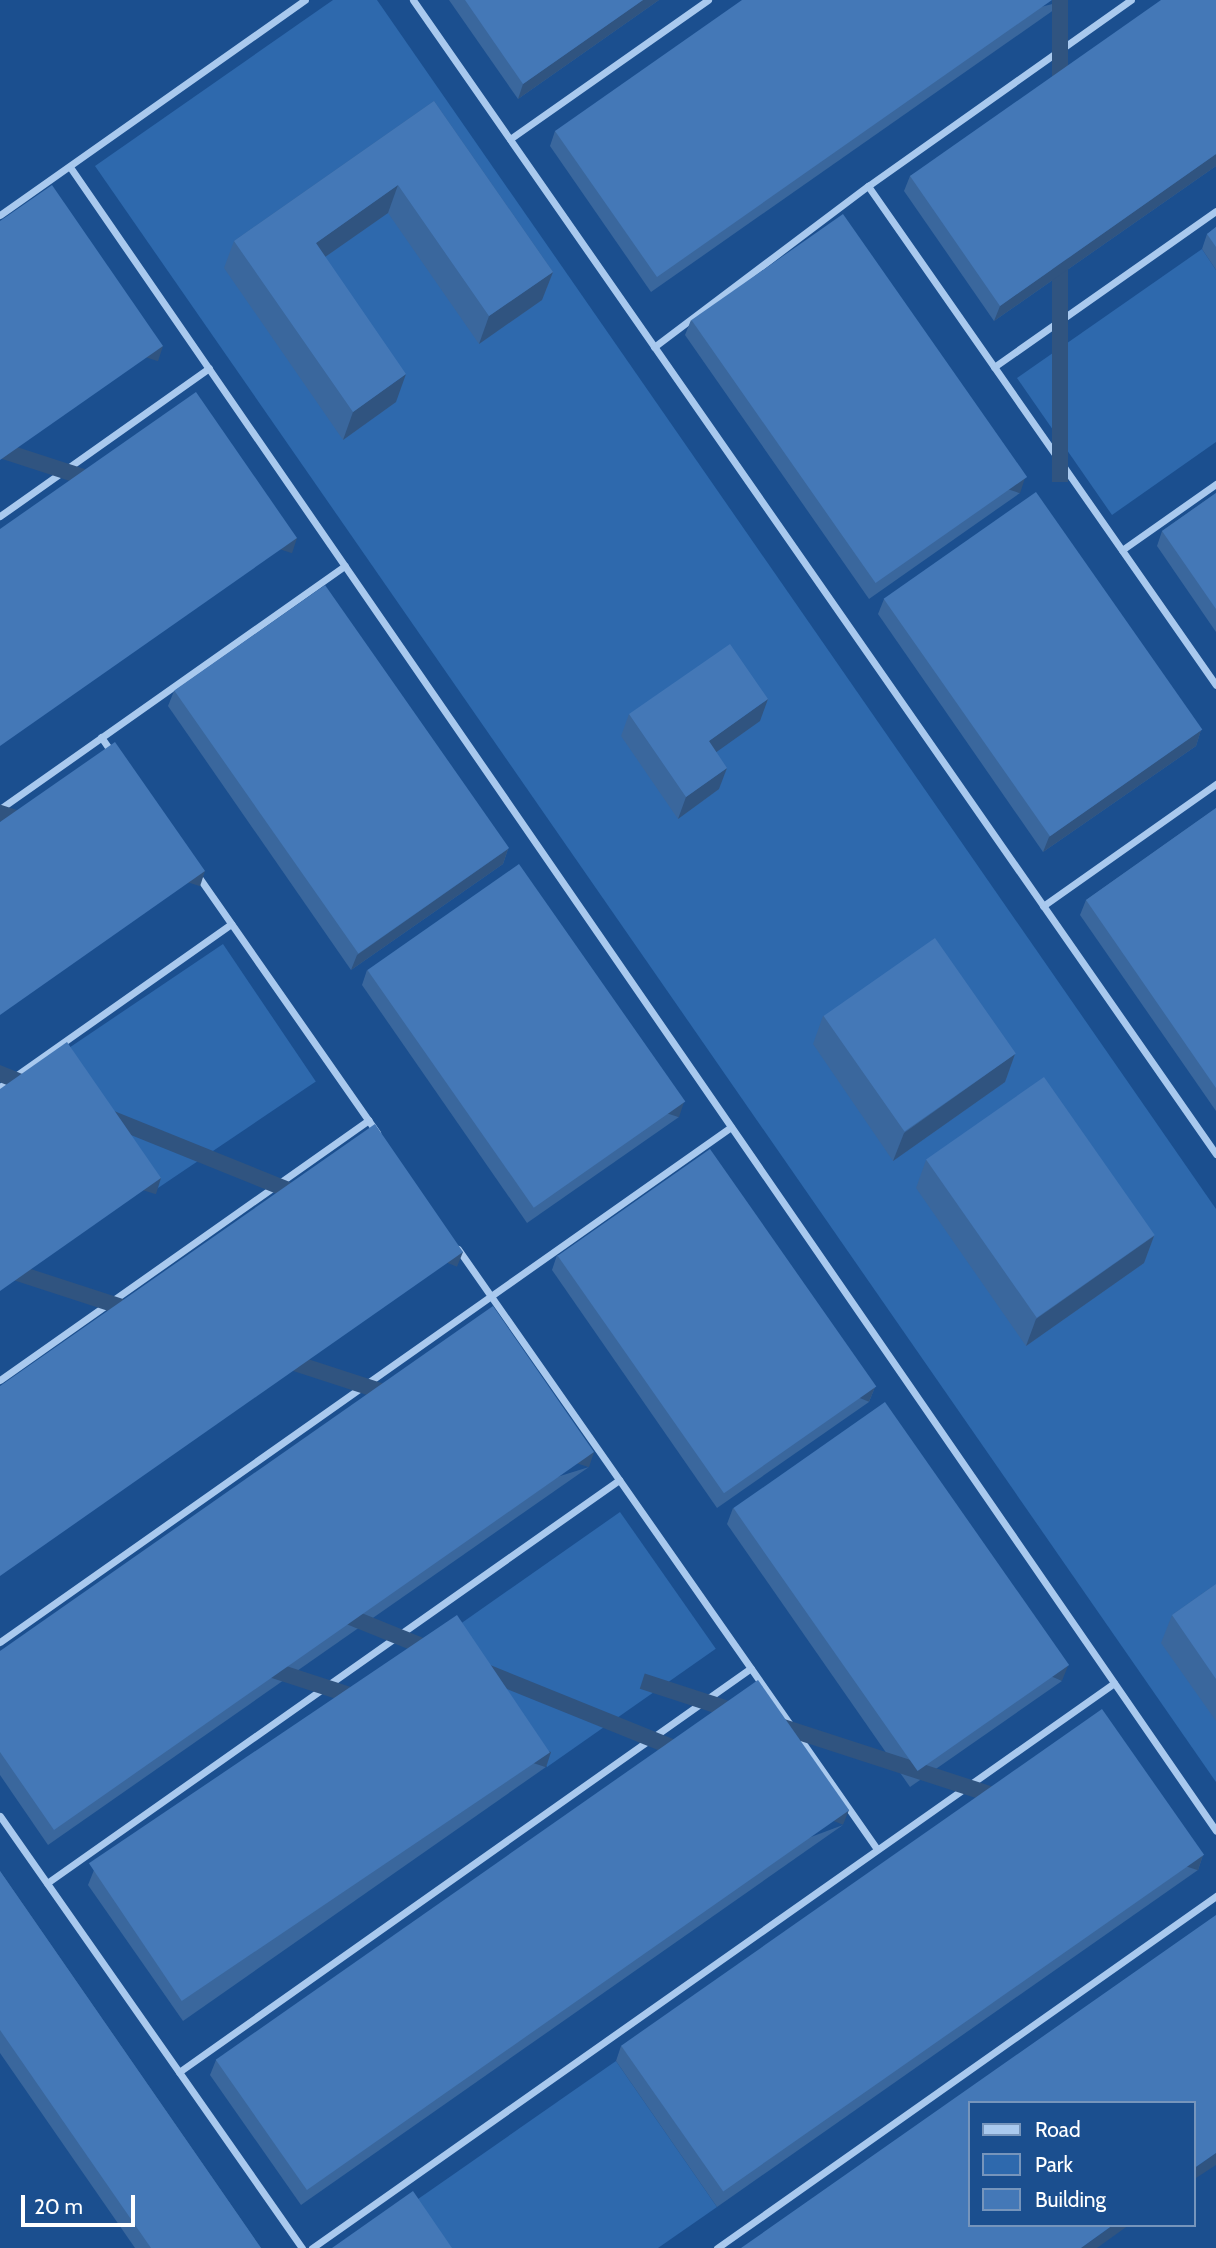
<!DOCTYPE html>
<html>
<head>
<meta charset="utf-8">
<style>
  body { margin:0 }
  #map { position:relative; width:1216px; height:2248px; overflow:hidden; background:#1b4f8f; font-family:Cabin,sans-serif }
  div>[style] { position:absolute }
  .green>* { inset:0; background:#2e69ad; transform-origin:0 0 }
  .minor>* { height:7px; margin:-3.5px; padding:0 3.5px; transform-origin:3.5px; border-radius:3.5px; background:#a9c9ee }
  .wall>* { inset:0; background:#3a679d }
  .shaded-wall>* { inset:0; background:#305480; transform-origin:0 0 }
  .building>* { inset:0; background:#4478b7; transform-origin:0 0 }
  span { translate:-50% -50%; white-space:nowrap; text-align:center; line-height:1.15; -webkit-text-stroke:5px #1b4f8f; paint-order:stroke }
  .legend { position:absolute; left:968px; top:2101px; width:228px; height:126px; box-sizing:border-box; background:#1b4f8f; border:2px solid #7695bc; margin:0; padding:9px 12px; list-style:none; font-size:21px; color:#fff }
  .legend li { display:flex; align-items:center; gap:14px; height:35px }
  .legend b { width:35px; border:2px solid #7695bc }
  .scale { position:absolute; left:21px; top:2195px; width:114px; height:32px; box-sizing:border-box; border:4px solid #fff; border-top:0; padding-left:9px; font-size:21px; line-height:24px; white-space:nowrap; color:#fff; -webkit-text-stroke:5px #1b4f8f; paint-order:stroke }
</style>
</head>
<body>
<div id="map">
  <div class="green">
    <i style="clip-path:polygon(333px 0,377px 0,1216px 1209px,1216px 1782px,95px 166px)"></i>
    <i style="clip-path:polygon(1202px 249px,1216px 270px,1216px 442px,1112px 515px,1017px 378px)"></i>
    <i style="left:223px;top:944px;width:166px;height:198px;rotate:56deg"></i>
    <i style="left:620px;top:1512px;width:167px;height:206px;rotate:55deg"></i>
    <i style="clip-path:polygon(616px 2061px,717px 2207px,658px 2248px,437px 2248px,408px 2206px)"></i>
  </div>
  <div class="minor">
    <i style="left:413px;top:0;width:1406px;rotate:55.17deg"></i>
    <i style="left:510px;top:139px;width:242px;rotate:-35.1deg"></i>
    <i style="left:70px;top:167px;width:2020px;rotate:55.44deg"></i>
    <i style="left:868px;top:186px;width:322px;rotate:-35.3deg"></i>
    <i style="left:0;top:215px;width:373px;rotate:-35.2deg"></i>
    <i style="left:654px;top:347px;width:268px;rotate:-37deg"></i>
    <i style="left:868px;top:186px;width:608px;rotate:55.11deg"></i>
    <i style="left:994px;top:367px;width:271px;rotate:-35.1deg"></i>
    <i style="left:0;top:516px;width:256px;rotate:-35.3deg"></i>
    <i style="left:1122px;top:550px;width:115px;rotate:-35.1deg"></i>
    <i style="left:101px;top:737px;width:21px;rotate:55deg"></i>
    <i style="left:0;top:809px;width:422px;rotate:-35.2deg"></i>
    <i style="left:198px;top:876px;width:313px;rotate:55.1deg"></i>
    <i style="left:1043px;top:906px;width:212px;rotate:-35.2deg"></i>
    <i style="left:0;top:1087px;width:283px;rotate:-35.2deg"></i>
    <i style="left:458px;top:1249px;width:732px;rotate:55.07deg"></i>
    <i style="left:0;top:1380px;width:451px;rotate:-35.2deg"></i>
    <i style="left:0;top:1642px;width:894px;rotate:-35.17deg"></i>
    <i style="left:0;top:1816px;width:527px;rotate:55.04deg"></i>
    <i style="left:47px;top:1883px;width:700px;rotate:-35.17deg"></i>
    <i style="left:179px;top:2072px;width:700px;rotate:-35.23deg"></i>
    <i style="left:312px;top:2248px;width:981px;rotate:-35.16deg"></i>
    <i style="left:717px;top:2248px;width:611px;rotate:-35.2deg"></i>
  </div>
  <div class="wall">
    <i style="clip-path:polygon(449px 0,659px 0,518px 99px)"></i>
    <i style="clip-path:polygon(1068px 0,651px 292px,550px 146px,555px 131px)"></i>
    <i style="clip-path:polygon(1216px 0,1216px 166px,994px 321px,904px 191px,910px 176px)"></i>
    <i style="clip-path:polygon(434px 101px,553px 272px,542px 300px,479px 344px,388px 213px,325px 257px,396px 402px,343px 440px,224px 268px,234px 241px)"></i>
    <i style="clip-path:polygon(1216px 227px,1216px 270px,1202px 249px,1207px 234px)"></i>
    <i style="clip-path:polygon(691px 320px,1020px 493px,869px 599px,685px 335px)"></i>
    <i style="clip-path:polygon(1216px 493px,1216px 632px,1157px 546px,1162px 531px)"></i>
    <i style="clip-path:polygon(884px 599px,1201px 730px,1196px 746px,1043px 852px,878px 614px)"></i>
    <i style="clip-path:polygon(174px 691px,508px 849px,503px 864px,351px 970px,168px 706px)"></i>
    <i style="clip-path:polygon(629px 714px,760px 721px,716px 752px,719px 789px,678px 819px,621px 736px)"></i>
    <i style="clip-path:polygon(1216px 808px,1216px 1111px,1080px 915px,1086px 900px)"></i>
    <i style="clip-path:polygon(367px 970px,679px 1117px,527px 1223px,362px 985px)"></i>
    <i style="clip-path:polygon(823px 1016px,1015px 1054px,1005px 1082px,893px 1161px,813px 1044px)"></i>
    <i style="clip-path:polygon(926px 1160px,1154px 1236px,1144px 1263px,1026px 1346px,916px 1188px)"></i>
    <i style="clip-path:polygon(557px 1255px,875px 1387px,869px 1402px,717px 1508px,552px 1270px)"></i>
    <i style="clip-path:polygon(589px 1467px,48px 1845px,0 1775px,0 1651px)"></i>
    <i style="clip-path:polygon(733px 1508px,1062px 1681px,910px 1787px,727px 1524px)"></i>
    <i style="clip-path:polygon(1216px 1584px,1216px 1721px,1161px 1643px,1172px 1615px)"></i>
    <i style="clip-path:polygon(551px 1752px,546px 1767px,183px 2021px,88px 1885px,94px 1870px)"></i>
    <i style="clip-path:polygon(843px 1825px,301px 2205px,210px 2075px,216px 2060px)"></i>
    <i style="clip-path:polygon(1203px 1855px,1198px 1870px,717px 2207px,616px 2061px,621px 2046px)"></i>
    <i style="clip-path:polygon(0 1871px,261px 2248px,135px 2248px,0 2053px)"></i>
  </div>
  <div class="shaded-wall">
    <i style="clip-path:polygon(643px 0,659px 0,518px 99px,523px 84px)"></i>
    <i style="left:1052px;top:0;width:16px;height:482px"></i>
    <i style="clip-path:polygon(1216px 154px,1216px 166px,994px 321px,1000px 306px)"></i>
    <i style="clip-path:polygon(398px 185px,388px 213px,305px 271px,316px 243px)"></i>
    <i style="clip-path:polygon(553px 272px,542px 300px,479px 344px,489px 316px)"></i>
    <i style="left:163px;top:346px;width:16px;height:199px;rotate:108deg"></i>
    <i style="clip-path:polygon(406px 374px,396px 402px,343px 440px,353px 412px)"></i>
    <i style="left:1025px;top:478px;width:16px;height:184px;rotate:108deg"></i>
    <i style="left:297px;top:538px;width:16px;height:363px;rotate:108deg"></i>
    <i style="clip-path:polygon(768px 699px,760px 721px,701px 763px,709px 741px)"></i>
    <i style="clip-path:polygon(1201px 730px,1196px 746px,1043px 852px,1049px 837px)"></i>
    <i style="clip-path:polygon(727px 768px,719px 789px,678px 819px,686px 797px)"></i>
    <i style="clip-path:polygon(508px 849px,503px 864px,351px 970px,357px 955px)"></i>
    <i style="left:205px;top:871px;width:16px;height:251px;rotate:108deg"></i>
    <i style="clip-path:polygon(1015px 1054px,1005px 1082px,893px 1161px,904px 1133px)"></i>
    <i style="left:684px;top:1102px;width:16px;height:185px;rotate:108deg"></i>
    <i style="left:161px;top:1178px;width:17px;height:197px;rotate:107deg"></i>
    <i style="clip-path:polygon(1154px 1236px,1144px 1263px,1026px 1346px,1036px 1319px)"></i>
    <i style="left:463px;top:1252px;width:16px;height:565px;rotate:112deg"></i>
    <i style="left:875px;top:1387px;width:16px;height:185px;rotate:112deg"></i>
    <i style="left:594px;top:1452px;width:16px;height:659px;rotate:108deg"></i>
    <i style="left:1068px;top:1666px;width:16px;height:185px;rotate:112deg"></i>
    <i style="left:551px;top:1752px;width:16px;height:443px;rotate:108deg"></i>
    <i style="left:849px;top:1810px;width:16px;height:663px;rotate:112deg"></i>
    <i style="left:1203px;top:1855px;width:16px;height:587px;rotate:108deg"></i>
    <i style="clip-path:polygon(1216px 2153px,1216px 2165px,1193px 2180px,1193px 2169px)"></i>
    <i style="clip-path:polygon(1113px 2225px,1129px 2225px,1097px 2248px,1081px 2248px)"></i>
  </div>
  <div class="building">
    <i style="clip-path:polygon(465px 0,643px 0,523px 84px)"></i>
    <i style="clip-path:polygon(742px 0,1052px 0,657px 277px,555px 131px)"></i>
    <i style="clip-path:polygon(1161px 0,1216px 0,1216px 154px,1000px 306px,910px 176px)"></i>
    <i style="clip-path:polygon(434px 101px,553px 272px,489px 316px,398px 185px,316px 243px,406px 374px,353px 412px,234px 241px)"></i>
    <i style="clip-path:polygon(52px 185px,163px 346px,0 460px,0 221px)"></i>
    <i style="left:843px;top:214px;width:321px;height:185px;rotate:55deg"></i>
    <i style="clip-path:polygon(1216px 227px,1216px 247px,1207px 234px)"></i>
    <i style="clip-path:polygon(196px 392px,297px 538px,0 746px,0 529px)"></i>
    <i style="left:1036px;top:492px;width:290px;height:186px;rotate:55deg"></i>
    <i style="clip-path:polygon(1216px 493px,1216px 609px,1162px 531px)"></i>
    <i style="left:325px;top:585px;width:321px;height:184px;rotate:55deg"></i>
    <i style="clip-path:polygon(730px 644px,768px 699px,709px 741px,727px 768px,686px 797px,629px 714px)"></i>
    <i style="clip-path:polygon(115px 742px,205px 871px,0 1015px,0 822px)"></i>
    <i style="clip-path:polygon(1216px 808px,1216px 1088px,1086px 900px)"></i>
    <i style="left:519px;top:864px;width:290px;height:185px;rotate:55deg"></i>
    <i style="left:935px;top:938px;width:141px;height:136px;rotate:55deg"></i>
    <i style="clip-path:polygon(67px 1042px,161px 1178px,0 1291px,0 1089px)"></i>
    <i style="left:1044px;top:1077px;width:193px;height:144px;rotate:55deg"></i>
    <i style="clip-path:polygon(375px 1124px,463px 1252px,0 1576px,0 1386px)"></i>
    <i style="left:710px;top:1149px;width:290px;height:186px;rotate:55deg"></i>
    <i style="clip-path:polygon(493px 1306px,594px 1452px,54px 1830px,0 1752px,0 1651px)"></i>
    <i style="left:885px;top:1402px;width:321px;height:185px;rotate:55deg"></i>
    <i style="clip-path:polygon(1216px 1584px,1216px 1679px,1172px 1615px)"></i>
    <i style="left:457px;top:1615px;width:166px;height:444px;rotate:56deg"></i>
    <i style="left:758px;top:1680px;width:159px;height:662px;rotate:55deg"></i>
    <i style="left:1102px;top:1709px;width:178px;height:587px;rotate:55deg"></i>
    <i style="clip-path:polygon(0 1871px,261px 2248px,151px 2248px,0 2030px)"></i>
    <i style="clip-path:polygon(1216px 1915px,1216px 2153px,1193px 2169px,1193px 2103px,969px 2103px,969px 2225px,1113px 2225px,1081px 2248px,741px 2248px)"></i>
    <i style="clip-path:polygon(413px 2191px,452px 2248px,332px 2248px)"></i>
  </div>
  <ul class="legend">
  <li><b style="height:9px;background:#a9c9ee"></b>Road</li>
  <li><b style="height:19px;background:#2e69ad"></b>Park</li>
  <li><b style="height:19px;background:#4478b7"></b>Building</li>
  </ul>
  <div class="scale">20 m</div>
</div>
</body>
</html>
